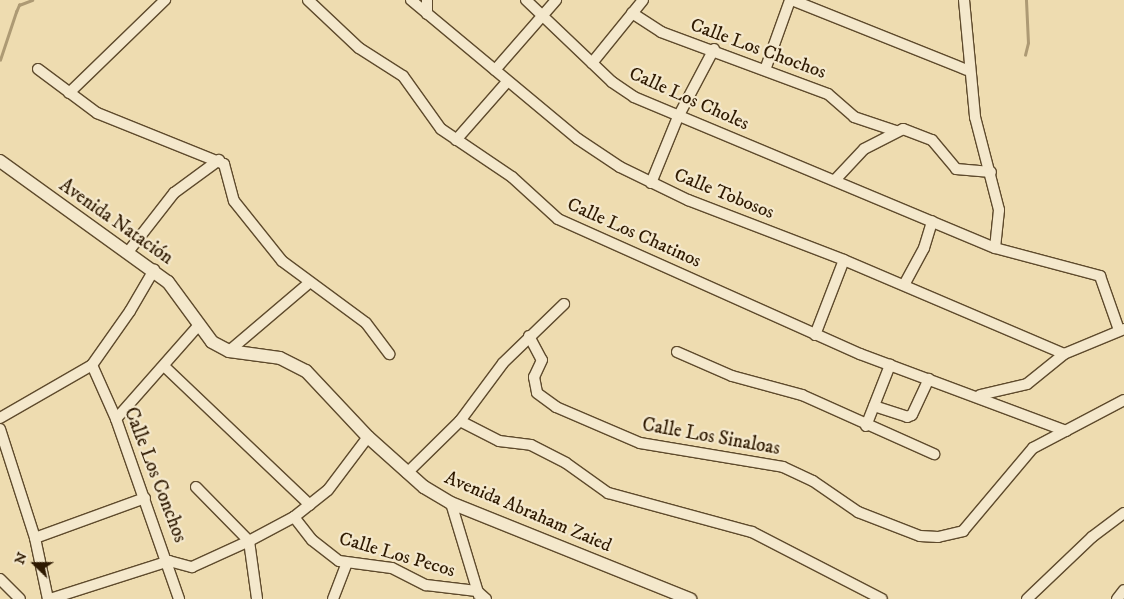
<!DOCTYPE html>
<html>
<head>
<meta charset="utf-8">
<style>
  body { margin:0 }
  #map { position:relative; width:1124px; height:599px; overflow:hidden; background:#eedcb0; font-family:"IM FELL DW Pica",serif }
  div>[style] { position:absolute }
  .stream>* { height:2.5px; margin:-1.25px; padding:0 1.25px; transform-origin:1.25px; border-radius:1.25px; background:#ad9a74 }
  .roads { filter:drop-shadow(1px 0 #5e4a2c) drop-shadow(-1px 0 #5e4a2c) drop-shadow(0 1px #5e4a2c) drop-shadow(0 -1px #5e4a2c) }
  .minor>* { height:10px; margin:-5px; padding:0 5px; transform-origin:5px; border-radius:5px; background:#f4e8cc }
  .tertiary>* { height:12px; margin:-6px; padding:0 6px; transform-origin:6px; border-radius:6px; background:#f4e8cc }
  span { translate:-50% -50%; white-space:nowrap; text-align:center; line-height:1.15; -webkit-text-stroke:4.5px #f4e8cc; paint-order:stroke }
  .street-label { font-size:19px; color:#2e1900 }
  .north { position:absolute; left:10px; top:539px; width:50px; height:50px; -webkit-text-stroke:4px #f4e8cc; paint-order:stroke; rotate:292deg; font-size:14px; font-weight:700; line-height:20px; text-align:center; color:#2e1900 }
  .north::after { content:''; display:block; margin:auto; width:18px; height:22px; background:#2e1900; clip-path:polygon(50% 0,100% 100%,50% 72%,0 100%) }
</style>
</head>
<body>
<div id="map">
  <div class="stream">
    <i style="left:1025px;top:55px;width:12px;rotate:-76deg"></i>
    <i style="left:1028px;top:43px;width:43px;rotate:-92.7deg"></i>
    <i style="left:0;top:60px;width:51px;rotate:-71.6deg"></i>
    <i style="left:16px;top:12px;width:8px;rotate:-67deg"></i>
    <i style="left:19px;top:5px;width:14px;rotate:-21deg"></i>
  </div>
  <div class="roads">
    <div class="minor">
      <i style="left:308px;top:0;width:70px;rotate:43.3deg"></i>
      <i style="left:359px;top:48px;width:52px;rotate:32.5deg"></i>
      <i style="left:403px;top:76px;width:65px;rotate:54.4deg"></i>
      <i style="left:441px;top:129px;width:86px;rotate:34.1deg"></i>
      <i style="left:512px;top:177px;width:62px;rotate:42.4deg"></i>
      <i style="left:558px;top:219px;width:331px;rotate:24.1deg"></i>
      <i style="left:860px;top:354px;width:220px;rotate:20.5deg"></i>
      <i style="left:411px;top:0;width:217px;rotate:39.8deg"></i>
      <i style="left:578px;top:139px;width:50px;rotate:33.7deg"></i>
      <i style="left:620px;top:167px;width:76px;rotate:25.9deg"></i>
      <i style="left:688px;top:200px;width:167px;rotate:21deg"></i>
      <i style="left:844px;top:260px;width:239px;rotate:23.1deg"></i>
      <i style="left:526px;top:0;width:119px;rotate:43.6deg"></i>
      <i style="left:612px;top:82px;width:27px;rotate:34deg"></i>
      <i style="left:634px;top:97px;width:391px;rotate:22.7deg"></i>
      <i style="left:995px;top:248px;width:109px;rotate:14.9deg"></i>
      <i style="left:1100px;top:276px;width:57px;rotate:70.6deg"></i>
      <i style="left:792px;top:0;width:188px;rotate:21.8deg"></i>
      <i style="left:964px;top:0;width:118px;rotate:84.6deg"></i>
      <i style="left:975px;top:117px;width:96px;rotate:75.5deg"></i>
      <i style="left:999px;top:210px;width:38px;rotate:96deg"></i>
      <i style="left:632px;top:13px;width:35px;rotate:33deg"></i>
      <i style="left:661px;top:32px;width:178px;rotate:20.4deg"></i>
      <i style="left:828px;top:94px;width:35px;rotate:41deg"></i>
      <i style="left:854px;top:117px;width:44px;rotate:18.4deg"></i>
      <i style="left:427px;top:14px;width:14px;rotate:-90deg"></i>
      <i style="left:592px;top:63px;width:81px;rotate:-51deg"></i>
      <i style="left:38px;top:69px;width:74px;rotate:36.7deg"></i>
      <i style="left:97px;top:113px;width:137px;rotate:21.9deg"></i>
      <i style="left:224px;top:164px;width:38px;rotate:75deg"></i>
      <i style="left:234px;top:201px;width:77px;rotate:51.3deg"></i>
      <i style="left:282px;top:261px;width:104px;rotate:36.4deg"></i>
      <i style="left:366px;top:323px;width:39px;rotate:53deg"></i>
      <i style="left:495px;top:70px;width:93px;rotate:-48.9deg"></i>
      <i style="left:765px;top:70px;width:74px;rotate:-70.3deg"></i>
      <i style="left:69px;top:93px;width:134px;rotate:-44.1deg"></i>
      <i style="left:456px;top:140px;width:77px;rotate:-48.7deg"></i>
      <i style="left:835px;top:180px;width:42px;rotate:-46.9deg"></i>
      <i style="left:864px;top:149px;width:44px;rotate:-27.1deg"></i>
      <i style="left:903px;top:129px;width:31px;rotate:21deg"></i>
      <i style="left:932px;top:140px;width:38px;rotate:50deg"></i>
      <i style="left:956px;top:169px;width:35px;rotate:5deg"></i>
      <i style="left:651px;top:183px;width:71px;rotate:-67.8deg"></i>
      <i style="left:678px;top:117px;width:77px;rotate:-62.1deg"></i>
      <i style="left:128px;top:252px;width:75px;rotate:-52.1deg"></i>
      <i style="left:174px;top:193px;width:56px;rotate:-36.3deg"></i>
      <i style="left:904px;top:285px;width:42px;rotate:-61.6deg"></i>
      <i style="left:924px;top:248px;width:28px;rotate:-73deg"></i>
      <i style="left:815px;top:335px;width:80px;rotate:-68.9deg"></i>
      <i style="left:529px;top:336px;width:27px;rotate:62deg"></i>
      <i style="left:542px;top:360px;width:19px;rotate:115deg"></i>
      <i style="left:534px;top:377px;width:16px;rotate:79deg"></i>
      <i style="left:537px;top:393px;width:24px;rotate:36deg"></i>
      <i style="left:556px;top:407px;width:91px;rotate:23.2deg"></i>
      <i style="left:640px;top:443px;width:145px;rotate:9.5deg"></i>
      <i style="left:783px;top:467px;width:33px;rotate:25deg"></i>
      <i style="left:813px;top:481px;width:55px;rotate:34.6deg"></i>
      <i style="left:858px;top:512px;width:66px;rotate:21.2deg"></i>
      <i style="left:920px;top:536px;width:18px;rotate:3deg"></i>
      <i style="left:938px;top:537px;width:26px;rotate:-13deg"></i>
      <i style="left:963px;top:531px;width:109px;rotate:-49.9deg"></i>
      <i style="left:1033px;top:448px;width:103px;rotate:-27.8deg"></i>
      <i style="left:229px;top:351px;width:105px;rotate:-40.4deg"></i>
      <i style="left:677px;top:352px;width:60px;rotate:23.6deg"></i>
      <i style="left:732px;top:376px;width:73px;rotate:15.2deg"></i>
      <i style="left:802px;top:395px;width:145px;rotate:24.1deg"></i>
      <i style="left:92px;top:365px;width:59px;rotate:66deg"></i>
      <i style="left:116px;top:419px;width:191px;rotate:70.7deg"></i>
      <i style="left:165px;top:367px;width:200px;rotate:43.6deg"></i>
      <i style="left:980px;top:395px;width:48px;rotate:-13.2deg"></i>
      <i style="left:1027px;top:384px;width:48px;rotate:-39deg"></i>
      <i style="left:1064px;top:354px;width:65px;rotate:-22.6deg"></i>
      <i style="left:874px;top:406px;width:35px;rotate:18deg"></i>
      <i style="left:907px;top:417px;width:5px;rotate:-22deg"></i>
      <i style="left:912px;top:415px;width:40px;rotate:-65deg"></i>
      <i style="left:0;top:418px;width:106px;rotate:-29.9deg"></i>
      <i style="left:92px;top:365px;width:66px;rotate:-54.9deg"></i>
      <i style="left:130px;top:311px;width:48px;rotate:-59.7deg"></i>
      <i style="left:116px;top:419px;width:125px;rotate:-48.6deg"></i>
      <i style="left:460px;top:421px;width:44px;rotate:27.1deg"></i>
      <i style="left:499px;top:441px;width:32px;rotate:7deg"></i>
      <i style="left:531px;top:445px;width:39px;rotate:27deg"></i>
      <i style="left:566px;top:463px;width:52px;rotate:35.5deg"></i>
      <i style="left:608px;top:493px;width:149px;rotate:15.2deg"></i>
      <i style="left:752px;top:532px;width:146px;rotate:27.3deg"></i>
      <i style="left:866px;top:426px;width:66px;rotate:-68.5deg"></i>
      <i style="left:0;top:429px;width:114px;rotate:72.2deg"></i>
      <i style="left:35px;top:538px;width:62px;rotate:78deg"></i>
      <i style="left:407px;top:473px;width:74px;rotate:-44.5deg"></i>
      <i style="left:460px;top:421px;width:72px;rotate:-53.4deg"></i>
      <i style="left:503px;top:363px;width:85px;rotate:-44deg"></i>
      <i style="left:196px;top:487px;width:76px;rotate:45.5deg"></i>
      <i style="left:249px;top:541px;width:59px;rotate:82.1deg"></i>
      <i style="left:451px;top:503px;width:97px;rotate:73.2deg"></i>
      <i style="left:294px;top:517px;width:29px;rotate:52deg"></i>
      <i style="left:312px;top:540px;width:34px;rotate:38deg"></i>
      <i style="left:339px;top:561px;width:53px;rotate:7.5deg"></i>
      <i style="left:392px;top:568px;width:38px;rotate:27deg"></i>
      <i style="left:426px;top:585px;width:51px;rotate:6.7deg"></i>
      <i style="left:477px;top:591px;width:12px;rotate:42deg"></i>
      <i style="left:35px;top:538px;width:117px;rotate:-20deg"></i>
      <i style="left:0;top:579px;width:28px;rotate:45deg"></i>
      <i style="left:50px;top:599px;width:125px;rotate:-17.7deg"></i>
      <i style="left:169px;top:561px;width:24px;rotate:15deg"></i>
      <i style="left:192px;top:567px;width:63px;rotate:-24.5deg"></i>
      <i style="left:249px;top:541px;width:51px;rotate:-28.1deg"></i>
      <i style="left:294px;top:517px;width:43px;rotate:-38.5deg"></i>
      <i style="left:328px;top:490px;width:66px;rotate:-53deg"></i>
      <i style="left:333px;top:599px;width:39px;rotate:-69deg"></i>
      <i style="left:1027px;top:599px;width:90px;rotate:-43.6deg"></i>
      <i style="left:1092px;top:537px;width:40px;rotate:-37deg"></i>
      <i style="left:1117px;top:599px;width:11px;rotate:-52deg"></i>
    </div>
    <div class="tertiary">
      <i style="left:0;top:161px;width:207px;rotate:35.8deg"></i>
      <i style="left:168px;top:282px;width:74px;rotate:53.7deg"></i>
      <i style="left:212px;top:342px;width:19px;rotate:28deg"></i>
      <i style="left:229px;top:351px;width:51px;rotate:7.8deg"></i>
      <i style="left:280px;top:358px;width:29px;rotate:27deg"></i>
      <i style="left:306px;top:371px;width:91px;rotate:46.8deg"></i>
      <i style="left:368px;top:437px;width:75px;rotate:41.8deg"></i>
      <i style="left:424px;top:487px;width:31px;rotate:31deg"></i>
      <i style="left:451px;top:503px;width:258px;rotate:21.9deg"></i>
    </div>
  </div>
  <div class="street-label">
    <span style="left:758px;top:49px;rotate:20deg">Calle Los Chochos</span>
    <span style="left:689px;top:99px;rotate:24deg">Calle Los Choles</span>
    <span style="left:724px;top:194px;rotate:22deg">Calle Tobosos</span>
    <span style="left:116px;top:222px;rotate:35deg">Avenida Natación</span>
    <span style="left:634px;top:233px;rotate:24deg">Calle Los Chatinos</span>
    <span style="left:711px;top:437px;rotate:10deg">Calle Los Sinaloas</span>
    <span style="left:155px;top:475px;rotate:69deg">Calle Los Conchos</span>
    <span style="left:528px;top:512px;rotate:23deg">Avenida Abraham Zaied</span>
    <span style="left:397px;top:555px;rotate:16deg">Calle Los Pecos</span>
  </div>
  <div class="north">N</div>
</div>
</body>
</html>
